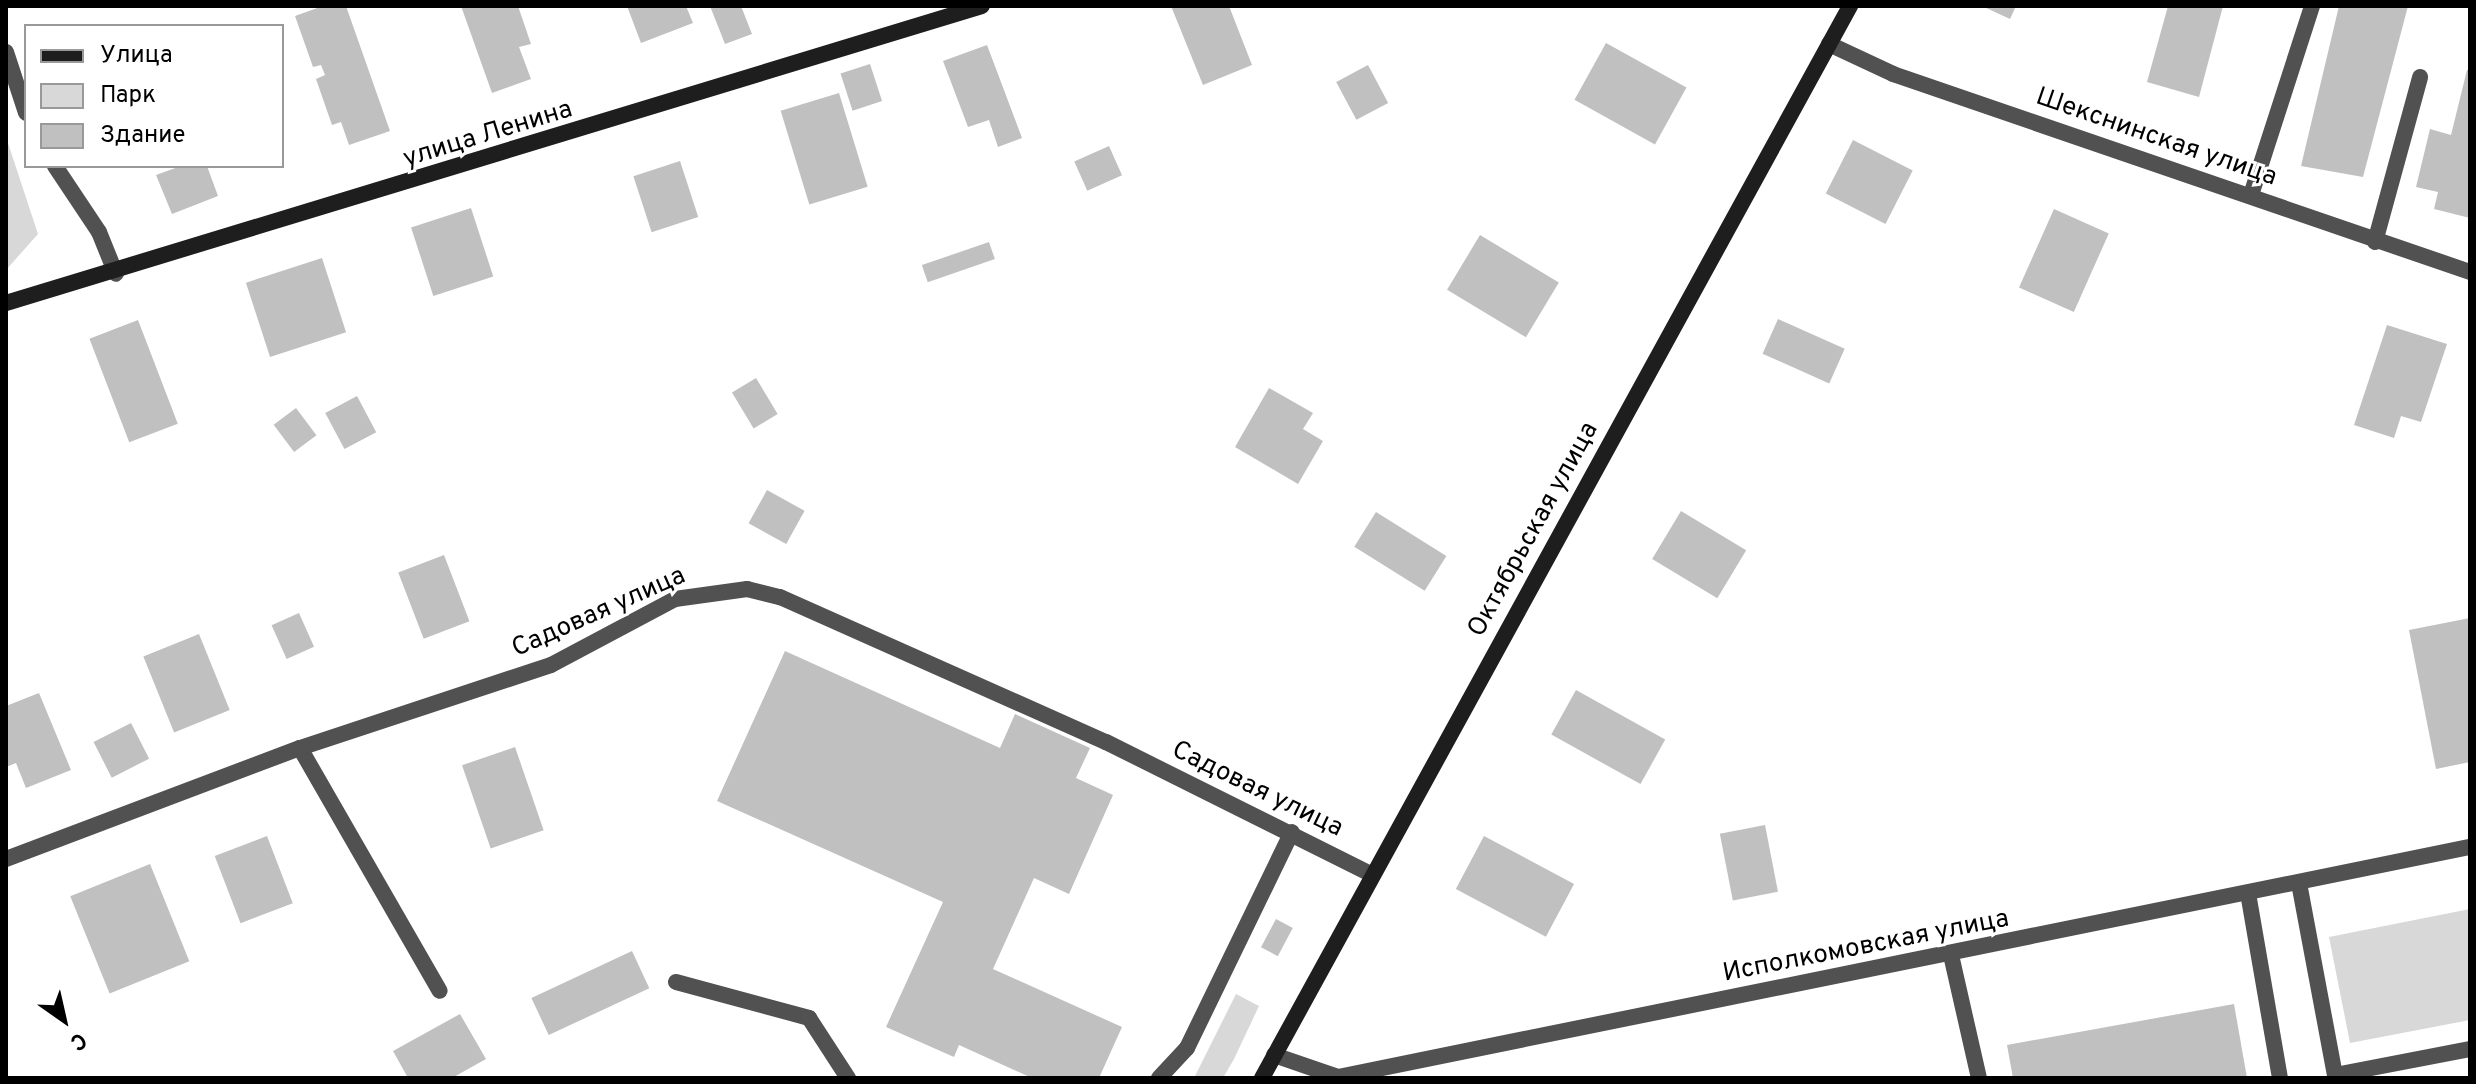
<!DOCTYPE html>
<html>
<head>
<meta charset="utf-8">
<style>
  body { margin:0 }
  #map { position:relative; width:2476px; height:1084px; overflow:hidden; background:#fff; font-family:Overpass,sans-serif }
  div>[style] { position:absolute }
  .green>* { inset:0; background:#d8d8d8 }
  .building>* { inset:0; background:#c0c0c0; transform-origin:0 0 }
  .lane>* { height:16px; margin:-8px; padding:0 8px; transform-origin:8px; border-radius:8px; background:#515151 }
  .street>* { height:16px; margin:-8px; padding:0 8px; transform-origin:8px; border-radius:8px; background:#515151 }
  .secondary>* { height:16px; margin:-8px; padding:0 8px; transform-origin:8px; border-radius:8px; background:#1e1e1e }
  span { translate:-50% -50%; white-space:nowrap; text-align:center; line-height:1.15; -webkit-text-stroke:6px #fff; paint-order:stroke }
  .street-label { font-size:26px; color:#000 }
  .frame { position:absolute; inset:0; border:8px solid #000; pointer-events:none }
  .legend { position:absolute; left:24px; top:24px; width:260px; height:144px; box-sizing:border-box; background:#fff; border:2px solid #999; margin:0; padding:10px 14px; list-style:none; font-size:24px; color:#000 }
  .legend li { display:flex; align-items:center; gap:16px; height:40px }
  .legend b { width:40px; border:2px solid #999 }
  .north { position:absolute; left:24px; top:980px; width:80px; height:80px; -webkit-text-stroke:6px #fff; paint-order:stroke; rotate:146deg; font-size:22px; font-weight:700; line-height:32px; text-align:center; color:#000 }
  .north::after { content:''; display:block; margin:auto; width:28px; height:36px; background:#000; clip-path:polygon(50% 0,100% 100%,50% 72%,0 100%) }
</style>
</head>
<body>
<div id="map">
  <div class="green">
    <i style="clip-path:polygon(6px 137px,38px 234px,6px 270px)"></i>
    <i style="clip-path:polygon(2470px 909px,2470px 1020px,2350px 1043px,2329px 937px)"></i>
    <i style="clip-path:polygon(1236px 994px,1259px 1006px,1234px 1059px,1223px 1078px,1194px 1078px)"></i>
  </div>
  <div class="building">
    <i style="clip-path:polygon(323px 6px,346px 6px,390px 131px,349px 145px,341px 122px,332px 125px,316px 79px,325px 75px,321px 65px,313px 67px,295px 16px)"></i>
    <i style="clip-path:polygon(461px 6px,518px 6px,531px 44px,519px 47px,531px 79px,492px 93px)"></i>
    <i style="clip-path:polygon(627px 6px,686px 6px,693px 23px,641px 43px)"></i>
    <i style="clip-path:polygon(710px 6px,741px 6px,752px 34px,725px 44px)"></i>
    <i style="clip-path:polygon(1171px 6px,1229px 6px,1252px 65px,1203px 85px)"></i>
    <i style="clip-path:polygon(1982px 6px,2016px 6px,2010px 19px)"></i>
    <i style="clip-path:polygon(2168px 6px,2223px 6px,2199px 97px,2147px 82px)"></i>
    <i style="clip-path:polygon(2339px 6px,2408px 6px,2363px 177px,2301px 166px)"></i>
    <i style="left:1606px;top:43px;width:92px;height:65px;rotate:29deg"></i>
    <i style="clip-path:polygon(987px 45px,1022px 138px,998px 147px,989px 120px,968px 127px,943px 61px)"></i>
    <i style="left:870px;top:64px;width:39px;height:31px;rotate:72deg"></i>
    <i style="left:1368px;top:65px;width:43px;height:36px;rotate:62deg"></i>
    <i style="clip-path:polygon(2467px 70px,2470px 70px,2470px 218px,2434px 209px,2438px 192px,2416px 187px,2430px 129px,2451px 135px)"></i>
    <i style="left:839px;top:93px;width:98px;height:61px;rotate:73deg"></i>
    <i style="left:1853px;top:140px;width:67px;height:60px;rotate:27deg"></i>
    <i style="left:1109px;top:146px;width:32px;height:38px;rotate:66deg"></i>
    <i style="left:680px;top:161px;width:59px;height:49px;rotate:72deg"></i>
    <i style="clip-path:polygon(181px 166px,207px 166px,218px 196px,172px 214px,156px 175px)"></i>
    <i style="left:471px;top:208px;width:72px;height:63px;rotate:72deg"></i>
    <i style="left:2054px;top:209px;width:60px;height:86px;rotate:24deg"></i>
    <i style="left:1480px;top:235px;width:92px;height:64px;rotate:31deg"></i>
    <i style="left:989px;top:242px;width:18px;height:71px;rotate:71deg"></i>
    <i style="left:322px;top:258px;width:78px;height:80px;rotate:72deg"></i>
    <i style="left:1778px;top:319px;width:73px;height:38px;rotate:24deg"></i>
    <i style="left:138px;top:320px;width:111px;height:52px;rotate:69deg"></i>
    <i style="clip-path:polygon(2387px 325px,2447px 344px,2421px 422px,2401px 416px,2394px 438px,2354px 425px)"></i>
    <i style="left:756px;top:378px;width:42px;height:28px;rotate:59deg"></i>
    <i style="clip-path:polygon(1269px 388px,1313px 413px,1303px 429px,1323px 441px,1298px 484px,1235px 447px)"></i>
    <i style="left:357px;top:396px;width:41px;height:36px;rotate:62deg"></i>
    <i style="left:296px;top:408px;width:34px;height:28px;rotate:53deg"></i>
    <i style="left:767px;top:490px;width:43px;height:38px;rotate:29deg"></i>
    <i style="left:1681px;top:511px;width:76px;height:56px;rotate:31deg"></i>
    <i style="left:1376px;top:512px;width:83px;height:41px;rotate:32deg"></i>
    <i style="left:444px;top:555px;width:71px;height:49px;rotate:69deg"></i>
    <i style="left:299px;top:613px;width:37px;height:30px;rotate:66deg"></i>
    <i style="clip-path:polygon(2470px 618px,2470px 762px,2436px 769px,2409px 630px)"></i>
    <i style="left:199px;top:634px;width:82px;height:60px;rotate:68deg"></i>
    <i style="clip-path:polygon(785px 651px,1000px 748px,1015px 714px,1090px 748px,1076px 778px,1113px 795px,1069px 894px,1034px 878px,993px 969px,1122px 1027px,1099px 1078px,1032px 1078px,959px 1045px,954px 1057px,886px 1027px,943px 902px,717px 801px)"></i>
    <i style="left:1576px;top:690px;width:102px;height:51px;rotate:29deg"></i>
    <i style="clip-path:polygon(39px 693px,71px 770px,26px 788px,16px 763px,6px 767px,6px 706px)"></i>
    <i style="left:131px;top:723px;width:40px;height:42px;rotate:63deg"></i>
    <i style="left:515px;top:747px;width:88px;height:56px;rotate:71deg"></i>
    <i style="left:1765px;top:825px;width:68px;height:46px;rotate:79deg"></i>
    <i style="left:267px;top:836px;width:72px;height:56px;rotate:69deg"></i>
    <i style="left:1484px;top:836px;width:102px;height:60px;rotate:28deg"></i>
    <i style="left:150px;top:864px;width:105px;height:86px;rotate:68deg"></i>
    <i style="left:1276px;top:919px;width:19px;height:32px;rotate:28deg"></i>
    <i style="left:632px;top:951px;width:41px;height:111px;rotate:65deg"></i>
    <i style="clip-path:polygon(2234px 1004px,2247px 1078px,2013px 1078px,2007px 1045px)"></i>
    <i style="clip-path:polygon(460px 1014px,486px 1059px,452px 1078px,408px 1078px,393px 1051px)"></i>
  </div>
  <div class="lane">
    <i style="left:2251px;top:195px;width:199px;rotate:-72.1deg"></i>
    <i style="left:2375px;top:242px;width:171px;rotate:-74.7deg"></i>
    <i style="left:300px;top:748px;width:280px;rotate:60.1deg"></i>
    <i style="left:2299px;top:883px;width:195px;rotate:79.4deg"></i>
    <i style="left:2335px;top:1075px;width:137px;rotate:-10.9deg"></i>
    <i style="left:2248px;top:893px;width:188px;rotate:80.2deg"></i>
    <i style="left:1951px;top:955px;width:126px;rotate:77.2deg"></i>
    <i style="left:676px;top:982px;width:138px;rotate:15.1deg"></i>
    <i style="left:809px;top:1018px;width:72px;rotate:57deg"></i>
    <i style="left:1159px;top:1078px;width:41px;rotate:-47deg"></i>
    <i style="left:1187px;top:1048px;width:240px;rotate:-64.1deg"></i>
  </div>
  <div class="street">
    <i style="left:1829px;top:44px;width:71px;rotate:25.1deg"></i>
    <i style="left:1893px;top:74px;width:610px;rotate:18.94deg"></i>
    <i style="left:6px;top:52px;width:64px;rotate:71.8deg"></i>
    <i style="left:55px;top:166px;width:79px;rotate:56.3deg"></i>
    <i style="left:99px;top:232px;width:45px;rotate:68deg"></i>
    <i style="left:6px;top:859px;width:314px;rotate:-20.7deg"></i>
    <i style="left:300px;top:748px;width:264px;rotate:-18.3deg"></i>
    <i style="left:551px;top:665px;width:140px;rotate:-28deg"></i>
    <i style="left:675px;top:599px;width:73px;rotate:-7.9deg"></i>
    <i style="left:747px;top:589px;width:34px;rotate:14deg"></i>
    <i style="left:780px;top:597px;width:357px;rotate:24deg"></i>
    <i style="left:1106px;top:742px;width:296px;rotate:26.5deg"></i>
    <i style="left:1274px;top:1055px;width:68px;rotate:19deg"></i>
    <i style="left:1338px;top:1077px;width:1155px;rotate:-11.49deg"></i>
  </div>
  <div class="secondary">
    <i style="left:6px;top:303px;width:1020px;rotate:-16.93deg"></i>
    <i style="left:1262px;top:1078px;width:1223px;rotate:-61.25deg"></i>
  </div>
  <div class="street-label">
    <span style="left:488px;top:135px;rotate:-17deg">улица Ленина</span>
    <span style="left:2156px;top:138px;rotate:19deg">Шекснинская улица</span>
    <span style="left:1534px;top:530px;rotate:-61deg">Октябрьская улица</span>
    <span style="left:599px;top:613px;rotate:-24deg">Садовая улица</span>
    <span style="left:1257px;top:790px;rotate:26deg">Садовая улица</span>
    <span style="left:1866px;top:947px;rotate:-11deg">Исполкомовская улица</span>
  </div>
  <div class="frame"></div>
  <ul class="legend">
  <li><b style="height:10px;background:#1e1e1e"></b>Улица</li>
  <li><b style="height:22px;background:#d8d8d8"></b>Парк</li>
  <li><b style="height:22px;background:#c0c0c0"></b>Здание</li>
  </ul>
  <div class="north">С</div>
</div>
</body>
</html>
